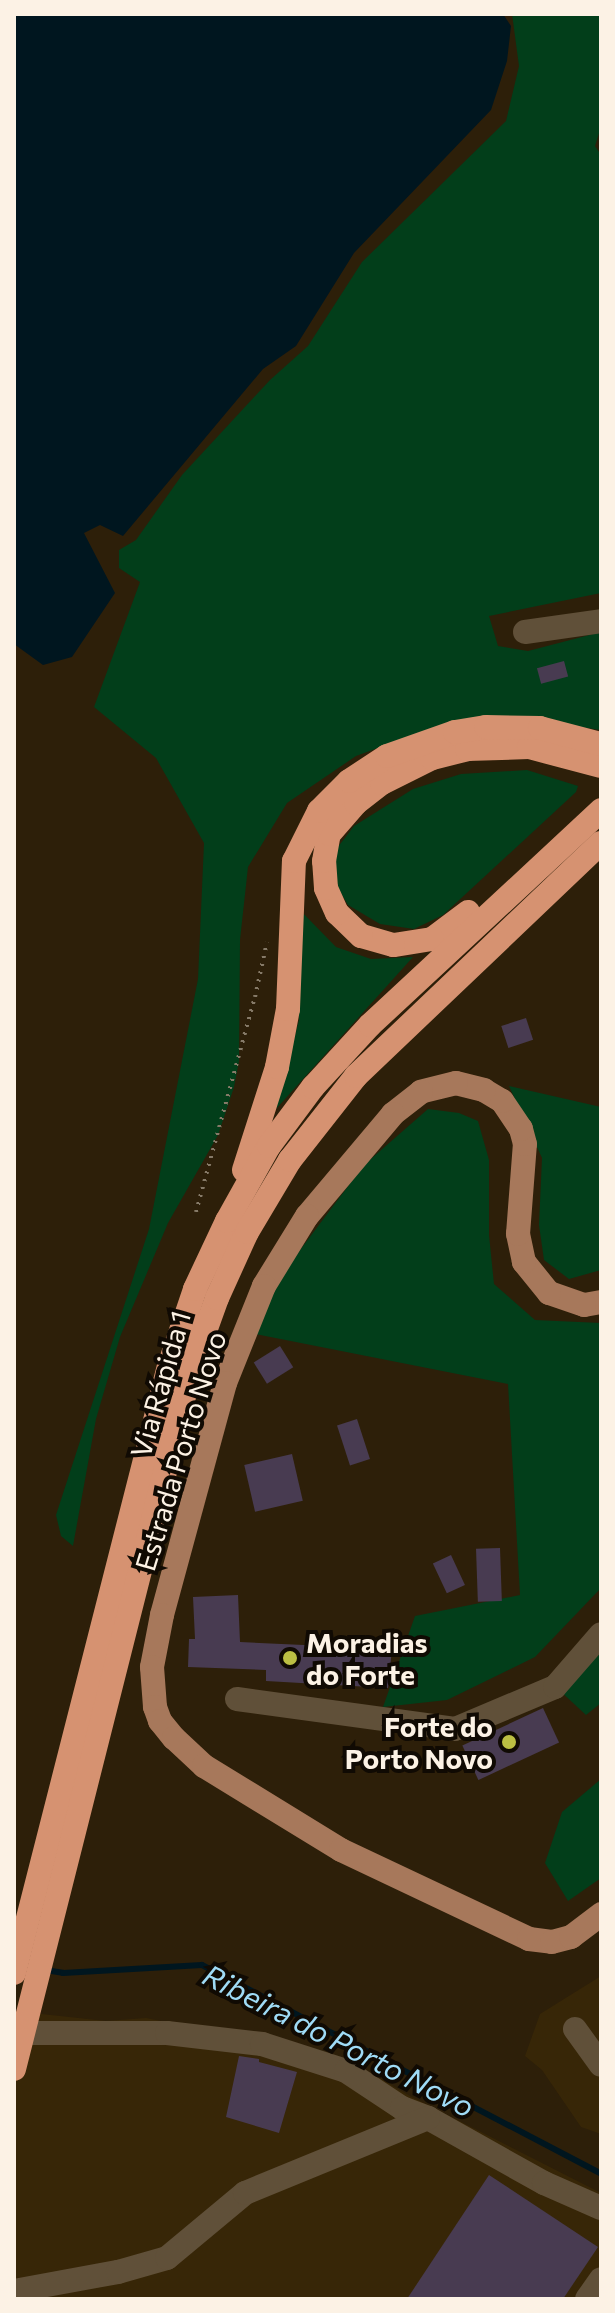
<!DOCTYPE html>
<html>
<head>
<meta charset="utf-8">
<style>
  body { margin:0 }
  #map { position:relative; width:615px; height:2313px; overflow:hidden; background:#2d1f09; font-family:Commissioner,sans-serif }
  div>[style] { position:absolute }
  .built>* { inset:0; background:#372607 }
  .green>* { inset:0; background:#023e1a }
  .water>* { inset:0; background:#00161f }
  .stream>* { height:6px; margin:-3px; padding:0 3px; transform-origin:3px; border-radius:3px; background:#00161f }
  .building>* { inset:0; background:#483b51; transform-origin:0 0 }
  .path>* { height:4px; margin-top:-2px; transform-origin:0; background:repeating-linear-gradient(90deg,#867a68 0 2px,transparent 0 8px) }
  .minor>* { height:24px; margin:-12px; padding:0 12px; transform-origin:12px; border-radius:12px; background:#605039 }
  .major>* { height:24px; margin:-12px; padding:0 12px; transform-origin:12px; border-radius:12px; background:#a7785b }
  .highway>* { height:24px; margin:-12px; padding:0 12px; transform-origin:12px; border-radius:12px; background:#d69271 }
  .dots>* { width:22px; height:22px; translate:-50% -50%; box-sizing:border-box; border:4px solid #100a03; border-radius:50% }
  span { translate:-50% -50%; white-space:nowrap; text-align:center; line-height:1.15; -webkit-text-stroke:8px #100a03; paint-order:stroke }
  .street-label { font-size:28px; color:#fcf2e5 }
  .poi-label { font-size:28px; color:#fcf2e5; font-weight:700 }
  .left { translate:0 -50%; text-align:left }
  .right { translate:-100% -50%; text-align:right }
  .water-label { font-size:30px; color:#9fdbf6; font-style:italic }
  .frame { position:absolute; inset:0; border:16px solid #fcf2e5; pointer-events:none }
</style>
</head>
<body>
<div id="map">
  <div class="built">
    <i style="clip-path:polygon(601px 1976px,601px 2134px,581px 2127px,542px 2070px,525px 2056px,540px 2014px)"></i>
    <i style="clip-path:polygon(14px 2011px,106px 2021px,146px 2018px,345px 2058px,410px 2096px,601px 2193px,601px 2299px,14px 2299px)"></i>
  </div>
  <div class="green">
    <i style="clip-path:polygon(512px 14px,601px 14px,601px 127px,595px 146px,601px 155px,601px 593px,489px 616px,498px 646px,528px 651px,601px 632px,601px 730px,558px 724px,430px 729px,356px 756px,287px 803px,248px 867px,240px 940px,239px 1061px,234px 1087px,218px 1135px,168px 1223px,120px 1337px,96px 1419px,73px 1546px,61px 1536px,56px 1515px,149px 1229px,198px 979px,204px 843px,156px 758px,94px 707px,140px 582px,119px 568px,119px 550px,136px 540px,182px 475px,270px 380px,308px 346px,362px 262px,506px 121px,519px 66px)"></i>
    <i style="clip-path:polygon(527px 770px,578px 786px,576px 792px,443px 915px,414px 929px,380px 924px,348px 905px,331px 876px,334px 852px,354px 826px,413px 789px,461px 774px)"></i>
    <i style="clip-path:polygon(296px 906px,336px 947px,371px 959px,413px 957px,276px 1109px,299px 1020px)"></i>
    <i style="clip-path:polygon(509px 1086px,601px 1107px,601px 1270px,569px 1279px,544px 1260px,539px 1225px,542px 1158px)"></i>
    <i style="clip-path:polygon(428px 1109px,459px 1113px,478px 1121px,489px 1160px,489px 1235px,494px 1284px,535px 1320px,601px 1323px,601px 1588px,535px 1657px,447px 1700px,383px 1707px,415px 1616px,520px 1595px,508px 1384px,250px 1333px,273px 1286px,364px 1165px)"></i>
    <i style="clip-path:polygon(601px 1639px,601px 1703px,586px 1715px,558px 1689px)"></i>
    <i style="clip-path:polygon(601px 1779px,601px 1878px,568px 1901px,545px 1863px,562px 1812px)"></i>
  </div>
  <div class="water">
    <i style="clip-path:polygon(14px 14px,503px 14px,511px 26px,507px 61px,491px 110px,354px 253px,296px 346px,263px 369px,123px 536px,100px 525px,84px 533px,115px 593px,72px 657px,43px 665px,14px 644px)"></i>
  </div>
  <div class="stream">
    <i style="left:45px;top:1970px;width:18px;rotate:9deg"></i>
    <i style="left:63px;top:1973px;width:139px;rotate:-3.3deg"></i>
    <i style="left:202px;top:1965px;width:450px;rotate:27.6deg"></i>
  </div>
  <div class="building">
    <i style="left:564px;top:661px;width:16px;height:28px;rotate:75deg"></i>
    <i style="left:526px;top:1018px;width:23px;height:26px;rotate:72deg"></i>
    <i style="left:280px;top:1346px;width:25px;height:31px;rotate:58deg"></i>
    <i style="left:357px;top:1419px;width:42px;height:21px;rotate:72deg"></i>
    <i style="left:292px;top:1454px;width:48px;height:49px;rotate:77deg"></i>
    <i style="left:500px;top:1548px;width:53px;height:24px;rotate:88deg"></i>
    <i style="left:451px;top:1555px;width:33px;height:20px;rotate:65deg"></i>
    <i style="clip-path:polygon(238px 1595px,240px 1642px,392px 1649px,388px 1688px,266px 1681px,266px 1670px,188px 1667px,189px 1639px,195px 1639px,193px 1597px)"></i>
    <i style="left:543px;top:1708px;width:38px;height:89px;rotate:65deg"></i>
    <i style="clip-path:polygon(239px 2056px,259px 2059px,259px 2062px,297px 2072px,279px 2133px,226px 2117px)"></i>
    <i style="clip-path:polygon(489px 2175px,598px 2247px,563px 2299px,407px 2299px)"></i>
  </div>
  <div class="path">
    <i style="left:196px;top:1212px;width:223px;rotate:-74.7deg"></i>
    <i style="left:255px;top:997px;width:56px;rotate:-77.7deg"></i>
  </div>
  <div class="minor">
    <i style="left:525px;top:632px;width:77px;rotate:-8.2deg"></i>
    <i style="left:237px;top:1699px;width:220px;rotate:7.8deg"></i>
    <i style="left:455px;top:1729px;width:108px;rotate:-22.8deg"></i>
    <i style="left:555px;top:1687px;width:70px;rotate:-49deg"></i>
    <i style="left:575px;top:2029px;width:44px;rotate:54.2deg"></i>
    <i style="left:14px;top:2033px;width:153px"></i>
    <i style="left:167px;top:2033px;width:96px;rotate:6.6deg"></i>
    <i style="left:262px;top:2044px;width:88px;rotate:17.8deg"></i>
    <i style="left:346px;top:2071px;width:67px;rotate:33.5deg"></i>
    <i style="left:402px;top:2108px;width:28px;rotate:21deg"></i>
    <i style="left:428px;top:2118px;width:133px;rotate:29.3deg"></i>
    <i style="left:544px;top:2183px;width:62px;rotate:23.7deg"></i>
    <i style="left:14px;top:2291px;width:106px;rotate:-10.4deg"></i>
    <i style="left:118px;top:2272px;width:51px;rotate:-15.9deg"></i>
    <i style="left:167px;top:2258px;width:102px;rotate:-39.8deg"></i>
    <i style="left:245px;top:2193px;width:198px;rotate:-22.3deg"></i>
    <i style="left:587px;top:2299px;width:24px;rotate:-55deg"></i>
  </div>
  <div class="major">
    <i style="left:601px;top:1302px;width:17px;rotate:170deg"></i>
    <i style="left:584px;top:1305px;width:37px;rotate:-161deg"></i>
    <i style="left:549px;top:1293px;width:40px;rotate:-129deg"></i>
    <i style="left:524px;top:1262px;width:29px;rotate:-102deg"></i>
    <i style="left:518px;top:1234px;width:90px;rotate:-85.6deg"></i>
    <i style="left:525px;top:1144px;width:16px;rotate:-105deg"></i>
    <i style="left:521px;top:1129px;width:34px;rotate:-124deg"></i>
    <i style="left:502px;top:1101px;width:21px;rotate:-149deg"></i>
    <i style="left:484px;top:1090px;width:29px;rotate:-166deg"></i>
    <i style="left:456px;top:1083px;width:36px;rotate:166deg"></i>
    <i style="left:421px;top:1092px;width:36px;rotate:142deg"></i>
    <i style="left:393px;top:1114px;width:133px;rotate:130.1deg"></i>
    <i style="left:307px;top:1216px;width:82px;rotate:121.6deg"></i>
    <i style="left:264px;top:1286px;width:105px;rotate:111.9deg"></i>
    <i style="left:225px;top:1383px;width:240px;rotate:105.2deg"></i>
    <i style="left:162px;top:1615px;width:53px;rotate:100.9deg"></i>
    <i style="left:152px;top:1667px;width:40px;rotate:85.7deg"></i>
    <i style="left:155px;top:1707px;width:15px;rotate:70deg"></i>
    <i style="left:160px;top:1721px;width:22px;rotate:51deg"></i>
    <i style="left:174px;top:1738px;width:41px;rotate:43deg"></i>
    <i style="left:204px;top:1766px;width:161px;rotate:31.5deg"></i>
    <i style="left:341px;top:1850px;width:208px;rotate:25.3deg"></i>
    <i style="left:529px;top:1939px;width:23px;rotate:7deg"></i>
    <i style="left:552px;top:1942px;width:20px;rotate:-15deg"></i>
    <i style="left:571px;top:1937px;width:38px;rotate:-37deg"></i>
  </div>
  <div class="highway">
    <i style="left:468px;top:912px;width:45px;rotate:143.1deg"></i>
    <i style="left:432px;top:939px;width:39px;rotate:171deg"></i>
    <i style="left:393px;top:945px;width:33px;rotate:-164deg"></i>
    <i style="left:361px;top:936px;width:33px;rotate:-136deg"></i>
    <i style="left:337px;top:913px;width:27px;rotate:-114deg"></i>
    <i style="left:326px;top:888px;width:27px;rotate:-94deg"></i>
    <i style="left:324px;top:861px;width:27px;rotate:-80deg"></i>
    <i style="left:329px;top:834px;width:41px;rotate:-48.9deg"></i>
    <i style="left:356px;top:803px;width:33px;rotate:-38deg"></i>
    <i style="left:382px;top:783px;width:56px;rotate:-26.6deg"></i>
    <i style="left:432px;top:758px;width:36px;rotate:-14deg"></i>
    <i style="left:467px;top:749px;width:62px;rotate:-1.8deg"></i>
    <i style="left:529px;top:747px;width:74px;rotate:14.8deg"></i>
    <i style="left:244px;top:1170px;width:108px;rotate:-72.2deg"></i>
    <i style="left:277px;top:1067px;width:59px;rotate:-79.3deg"></i>
    <i style="left:288px;top:1009px;width:148px;rotate:-87.7deg"></i>
    <i style="left:294px;top:861px;width:56px;rotate:-63.4deg"></i>
    <i style="left:319px;top:811px;width:42px;rotate:-45deg"></i>
    <i style="left:349px;top:781px;width:45px;rotate:-33.3deg"></i>
    <i style="left:387px;top:756px;width:72px;rotate:-19.4deg"></i>
    <i style="left:455px;top:732px;width:31px;rotate:-9deg"></i>
    <i style="left:486px;top:727px;width:54px;rotate:1.1deg"></i>
    <i style="left:540px;top:728px;width:63px;rotate:14.7deg"></i>
    <i style="left:14px;top:1973px;width:626px;rotate:-75.68deg"></i>
    <i style="left:169px;top:1366px;width:81px;rotate:-71.3deg"></i>
    <i style="left:195px;top:1289px;width:75px;rotate:-64.8deg"></i>
    <i style="left:227px;top:1221px;width:86px;rotate:-60.8deg"></i>
    <i style="left:269px;top:1146px;width:74px;rotate:-53.3deg"></i>
    <i style="left:313px;top:1087px;width:84px;rotate:-47.4deg"></i>
    <i style="left:370px;top:1025px;width:316px;rotate:-42.9deg"></i>
    <i style="left:14px;top:2069px;width:718px;rotate:-75.81deg"></i>
    <i style="left:190px;top:1373px;width:80px;rotate:-70.2deg"></i>
    <i style="left:217px;top:1298px;width:72px;rotate:-65.6deg"></i>
    <i style="left:247px;top:1232px;width:84px;rotate:-59.2deg"></i>
    <i style="left:290px;top:1160px;width:107px;rotate:-51.8deg"></i>
    <i style="left:356px;top:1076px;width:338px;rotate:-43.6deg"></i>
  </div>
  <div class="dots">
    <i style="left:290px;top:1658px;background:#bcbf43"></i>
    <i style="left:509px;top:1742px;background:#bcbf43"></i>
  </div>
  <div class="street-label">
    <span style="left:160px;top:1384px;rotate:-74deg">Via Rápida 1</span>
    <span style="left:180px;top:1451px;rotate:-73deg">Estrada Porto Novo</span>
  </div>
  <div class="poi-label">
    <span class="left" style="left:306px;top:1658px">Moradias<br>do Forte</span>
    <span class="right" style="left:493px;top:1742px">Forte do<br>Porto Novo</span>
  </div>
  <div class="water-label">
    <span style="left:339px;top:2040px;rotate:27deg">Ribeira do Porto Novo</span>
  </div>
  <div class="frame"></div>
</div>
</body>
</html>
